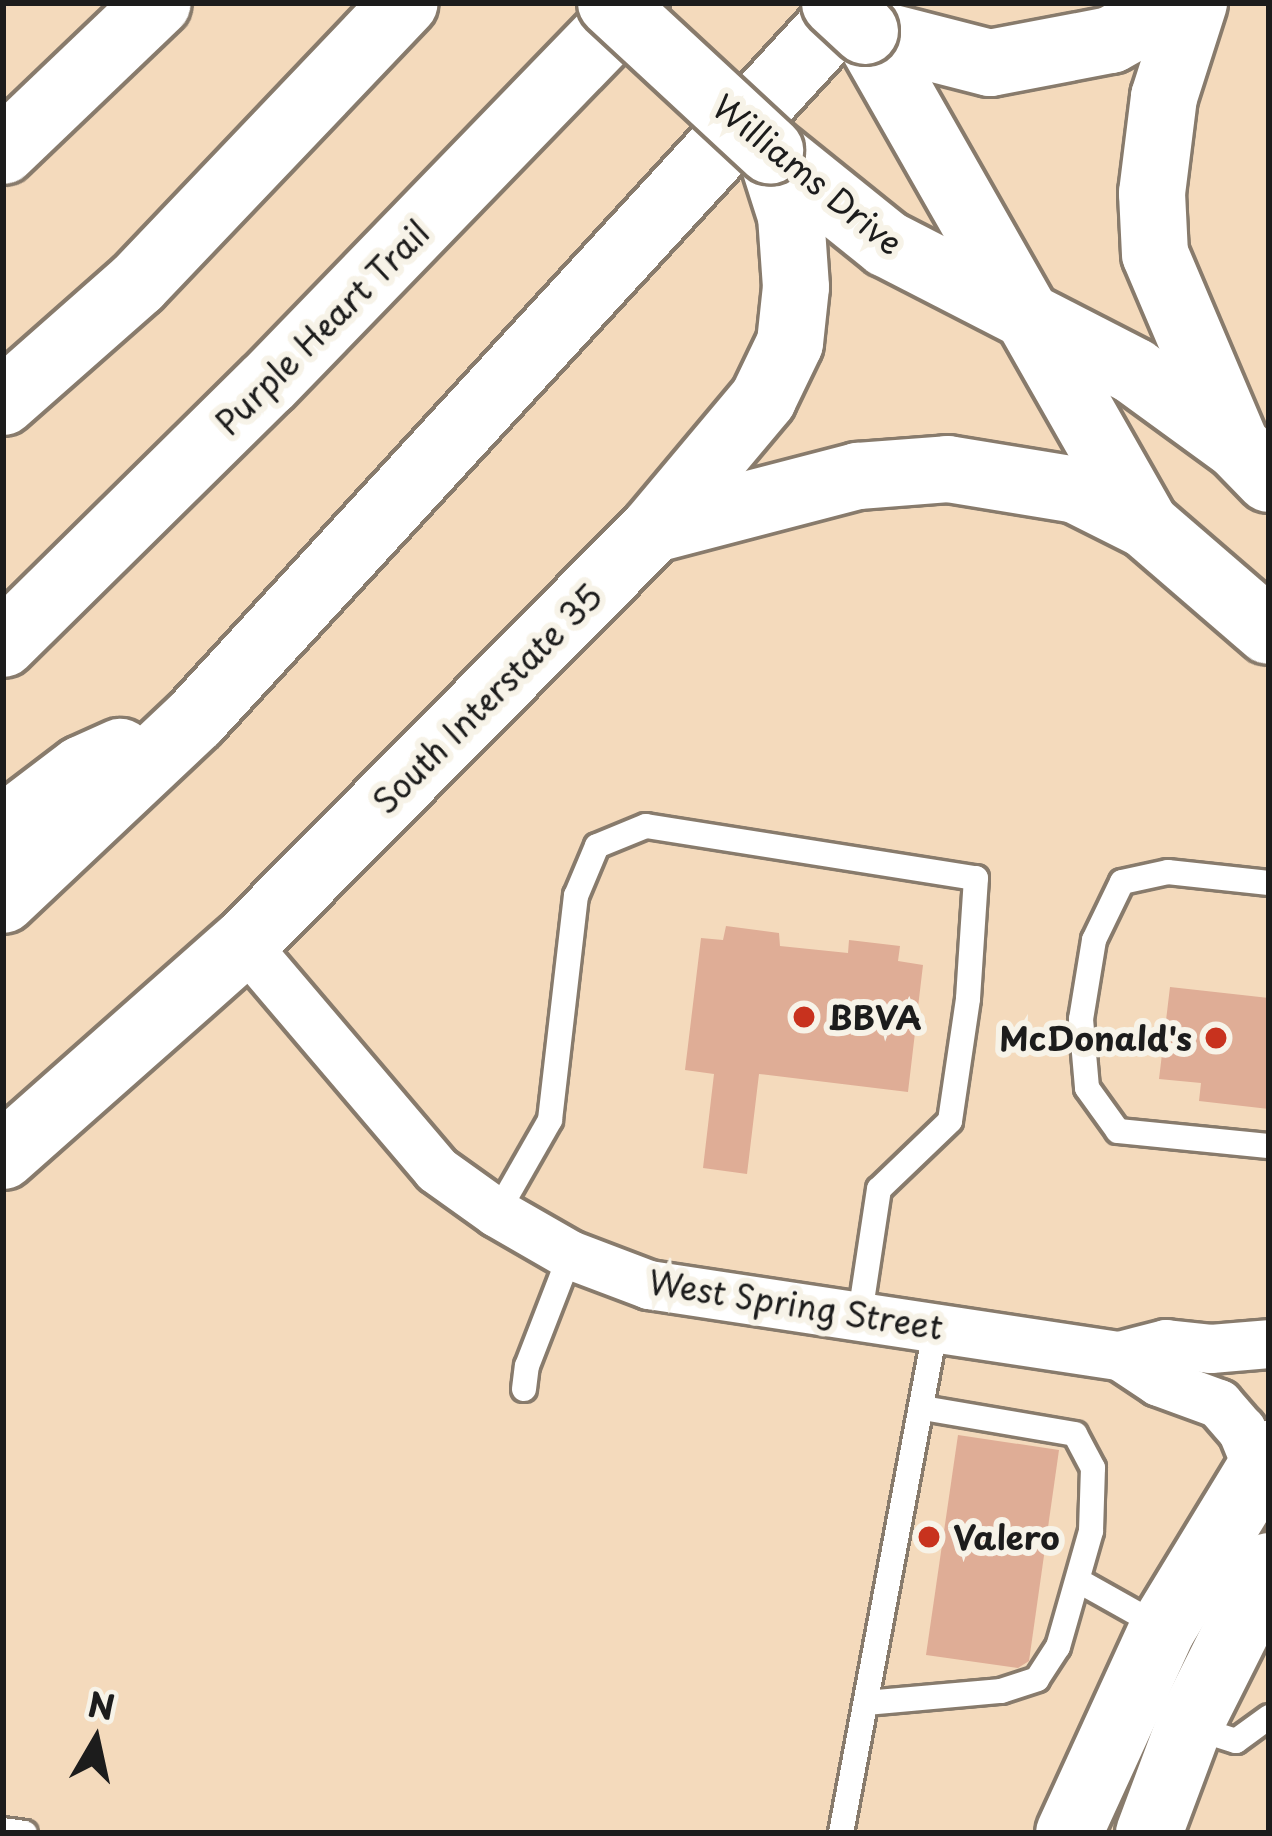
<!DOCTYPE html>
<html>
<head>
<meta charset="utf-8">
<style>
  body { margin:0 }
  #map { position:relative; width:1272px; height:1836px; overflow:hidden; background:#f4dabc; font-family:"Playpen Sans",sans-serif }
  div>[style] { position:absolute }
  .building>* { inset:0; background:#dfad96 }
  .roads { filter:drop-shadow(3px 0 #887b6c) drop-shadow(-3px 0 #887b6c) drop-shadow(0 3px #887b6c) drop-shadow(0 -3px #887b6c) }
  .lane>* { height:24px; margin:-12px; padding:0 12px; transform-origin:12px; border-radius:12px; background:#fff }
  .street>* { height:48px; margin:-24px; padding:0 24px; transform-origin:24px; border-radius:24px; background:#fff }
  .secondary>* { height:66px; margin:-33px; padding:0 33px; transform-origin:33px; border-radius:33px; background:#fff }
  .highway>* { height:66px; margin:-33px; padding:0 33px; transform-origin:33px; border-radius:33px; background:#fff }
  .bridges { filter:drop-shadow(3px 0 #887b6c) drop-shadow(-3px 0 #887b6c) drop-shadow(0 3px #887b6c) drop-shadow(0 -3px #887b6c) }
  .secondary-bridge>* { height:66px; margin:-33px; padding:0 33px; transform-origin:33px; border-radius:33px; background:#fff }
  .dots>* { width:33px; height:33px; translate:-50% -50%; box-sizing:border-box; border:6px solid #f7f3e8; border-radius:50% }
  span { translate:-50% -50%; white-space:nowrap; text-align:center; line-height:1.15; -webkit-text-stroke:12px #f7f3e8; paint-order:stroke }
  .street-label { font-size:33px; color:#1c1c1c }
  .poi-label { font-size:33px; color:#1c1c1c; font-weight:700 }
  .left { translate:0 -50%; text-align:left }
  .right { translate:-100% -50%; text-align:right }
  .frame { position:absolute; inset:0; border:6px solid #1c1c1c; pointer-events:none }
  .north { position:absolute; left:36px; top:1680px; width:120px; height:120px; -webkit-text-stroke:9px #f7f3e8; paint-order:stroke; rotate:9deg; font-size:33px; font-weight:700; line-height:48px; text-align:center; color:#1c1c1c }
  .north::after { content:''; display:block; margin:auto; width:42px; height:54px; background:#1c1c1c; clip-path:polygon(50% 0,100% 100%,50% 72%,0 100%) }
</style>
</head>
<body>
<div id="map">
  <div class="building">
    <i style="clip-path:polygon(726px 926px,779px 933px,780px 946px,848px 953px,849px 940px,900px 946px,898px 961px,923px 965px,908px 1092px,759px 1074px,747px 1174px,703px 1168px,714px 1074px,685px 1070px,701px 938px,723px 940px)"></i>
    <i style="clip-path:polygon(1170px 987px,1269px 998px,1269px 1109px,1199px 1101px,1201px 1083px,1159px 1079px)"></i>
    <i style="clip-path:polygon(958px 1435px,1059px 1450px,1029px 1661px,1018px 1668px,926px 1655px)"></i>
  </div>
  <div class="roads">
    <div class="lane">
      <i style="left:1269px;top:883px;width:102px;rotate:-173.8deg"></i>
      <i style="left:1168px;top:872px;width:47px;rotate:167.7deg"></i>
      <i style="left:1122px;top:882px;width:64px;rotate:115.8deg"></i>
      <i style="left:1094px;top:940px;width:80px;rotate:99.3deg"></i>
      <i style="left:1081px;top:1019px;width:69px;rotate:85deg"></i>
      <i style="left:1087px;top:1088px;width:53px;rotate:54.2deg"></i>
      <i style="left:1118px;top:1131px;width:152px;rotate:5.7deg"></i>
      <i style="left:497px;top:1213px;width:107px;rotate:-60.3deg"></i>
      <i style="left:550px;top:1120px;width:226px;rotate:-83.4deg"></i>
      <i style="left:576px;top:896px;width:54px;rotate:-67.2deg"></i>
      <i style="left:597px;top:846px;width:53px;rotate:-22.2deg"></i>
      <i style="left:646px;top:826px;width:334px;rotate:9deg"></i>
      <i style="left:976px;top:878px;width:121px;rotate:93.8deg"></i>
      <i style="left:968px;top:999px;width:123px;rotate:98.4deg"></i>
      <i style="left:950px;top:1121px;width:98px;rotate:136.2deg"></i>
      <i style="left:879px;top:1189px;width:127px;rotate:98.6deg"></i>
      <i style="left:524px;top:1389px;width:23px;rotate:-83deg"></i>
      <i style="left:527px;top:1366px;width:119px;rotate:-68.8deg"></i>
      <i style="left:1079px;top:1581px;width:94px;rotate:29.3deg"></i>
      <i style="left:866px;top:1703px;width:136px;rotate:-5.1deg"></i>
      <i style="left:1001px;top:1691px;width:38px;rotate:-18deg"></i>
      <i style="left:1037px;top:1679px;width:38px;rotate:-57deg"></i>
      <i style="left:1058px;top:1647px;width:121px;rotate:-74.1deg"></i>
      <i style="left:1091px;top:1531px;width:63px;rotate:-88.2deg"></i>
      <i style="left:1093px;top:1468px;width:38px;rotate:-118deg"></i>
      <i style="left:1075px;top:1434px;width:154px;rotate:-170.3deg"></i>
      <i style="left:1192px;top:1727px;width:46px;rotate:17.7deg"></i>
      <i style="left:1236px;top:1741px;width:41px;rotate:-36deg"></i>
      <i style="left:3px;top:1830px;width:22px;rotate:8deg"></i>
      <i style="left:841px;top:1833px;width:516px;rotate:-79.39deg"></i>
    </div>
    <div class="street">
      <i style="left:244px;top:943px;width:298px;rotate:49.6deg"></i>
      <i style="left:437px;top:1170px;width:74px;rotate:35.6deg"></i>
      <i style="left:497px;top:1213px;width:84px;rotate:29.9deg"></i>
      <i style="left:570px;top:1255px;width:85px;rotate:20.8deg"></i>
      <i style="left:649px;top:1285px;width:476px;rotate:8.6deg"></i>
      <i style="left:1120px;top:1356px;width:48px;rotate:-14.6deg"></i>
      <i style="left:1166px;top:1344px;width:45px;rotate:6.3deg"></i>
      <i style="left:1211px;top:1349px;width:58px;rotate:-4.9deg"></i>
      <i style="left:1120px;top:1356px;width:47px;rotate:33.7deg"></i>
      <i style="left:1159px;top:1382px;width:64px;rotate:20.1deg"></i>
      <i style="left:1219px;top:1404px;width:35px;rotate:49deg"></i>
      <i style="left:1242px;top:1430px;width:42px;rotate:67.7deg"></i>
    </div>
    <div class="secondary">
      <i style="left:1194px;top:3px;width:99px;rotate:107.7deg"></i>
      <i style="left:1164px;top:97px;width:97px;rotate:97.1deg"></i>
      <i style="left:1152px;top:193px;width:61px;rotate:87.2deg"></i>
      <i style="left:1155px;top:254px;width:200px;rotate:67deg"></i>
      <i style="left:865px;top:31px;width:568px;rotate:60.37deg"></i>
      <i style="left:1146px;top:525px;width:162px;rotate:40.8deg"></i>
      <i style="left:865px;top:31px;width:129px;rotate:14.4deg"></i>
      <i style="left:990px;top:63px;width:123px;rotate:-10.8deg"></i>
      <i style="left:1111px;top:40px;width:76px;rotate:-29.3deg"></i>
      <i style="left:770px;top:150px;width:150px;rotate:38.8deg"></i>
      <i style="left:887px;top:244px;width:278px;rotate:27.2deg"></i>
      <i style="left:1134px;top:371px;width:127px;rotate:36.1deg"></i>
      <i style="left:1237px;top:446px;width:46px;rotate:45.9deg"></i>
      <i style="left:654px;top:529px;width:211px;rotate:-14.6deg"></i>
      <i style="left:858px;top:476px;width:90px;rotate:-4.4deg"></i>
      <i style="left:948px;top:469px;width:130px;rotate:9.3deg"></i>
      <i style="left:1076px;top:490px;width:78px;rotate:26.6deg"></i>
      <i style="left:3px;top:1156px;width:322px;rotate:-41.5deg"></i>
      <i style="left:244px;top:943px;width:583px;rotate:-45.28deg"></i>
      <i style="left:654px;top:529px;width:170px;rotate:-50deg"></i>
      <i style="left:763px;top:399px;width:62px;rotate:-64.3deg"></i>
      <i style="left:790px;top:343px;width:56px;rotate:-83.9deg"></i>
      <i style="left:796px;top:287px;width:71px;rotate:-94deg"></i>
      <i style="left:791px;top:216px;width:69px;rotate:-107.7deg"></i>
      <i style="left:1069px;top:1833px;width:226px;rotate:-65.4deg"></i>
      <i style="left:1163px;top:1628px;width:204px;rotate:-58.7deg"></i>
      <i style="left:1149px;top:1833px;width:114px;rotate:-69.5deg"></i>
      <i style="left:1189px;top:1726px;width:179px;rotate:-63.4deg"></i>
    </div>
    <div class="highway">
      <i style="left:3px;top:151px;width:214px;rotate:-43.7deg"></i>
      <i style="left:3px;top:402px;width:179px;rotate:-41.4deg"></i>
      <i style="left:137px;top:284px;width:388px;rotate:-46.4deg"></i>
      <i style="left:3px;top:644px;width:372px;rotate:-44.6deg"></i>
      <i style="left:268px;top:383px;width:529px;rotate:-45.92deg"></i>
      <i style="left:3px;top:829px;width:99px;rotate:-37.2deg"></i>
      <i style="left:82px;top:769px;width:42px;rotate:-24.1deg"></i>
      <i style="left:3px;top:900px;width:265px;rotate:-43.3deg"></i>
      <i style="left:196px;top:718px;width:971px;rotate:-47.42deg"></i>
    </div>
  </div>
  <div class="bridges">
    <div class="secondary-bridge">
      <i style="left:611px;top:3px;width:217px;rotate:42.8deg"></i>
      <i style="left:835px;top:3px;width:41px;rotate:43deg"></i>
    </div>
  </div>
  <div class="dots">
    <i style="left:804px;top:1017px;background:#c8321e"></i>
    <i style="left:1216px;top:1038px;background:#c8321e"></i>
    <i style="left:929px;top:1537px;background:#c8321e"></i>
  </div>
  <div class="street-label">
    <span style="left:808px;top:174px;rotate:39deg">Williams Drive</span>
    <span style="left:322px;top:327px;rotate:-45deg">Purple Heart Trail</span>
    <span style="left:487px;top:698px;rotate:-45deg">South Interstate 35</span>
    <span style="left:796px;top:1304px;rotate:9deg">West Spring Street</span>
  </div>
  <div class="poi-label">
    <span class="left" style="left:828px;top:1017px">BBVA</span>
    <span class="right" style="left:1192px;top:1038px">McDonald's</span>
    <span class="left" style="left:953px;top:1537px">Valero</span>
  </div>
  <div class="frame"></div>
  <div class="north">N</div>
</div>
</body>
</html>
